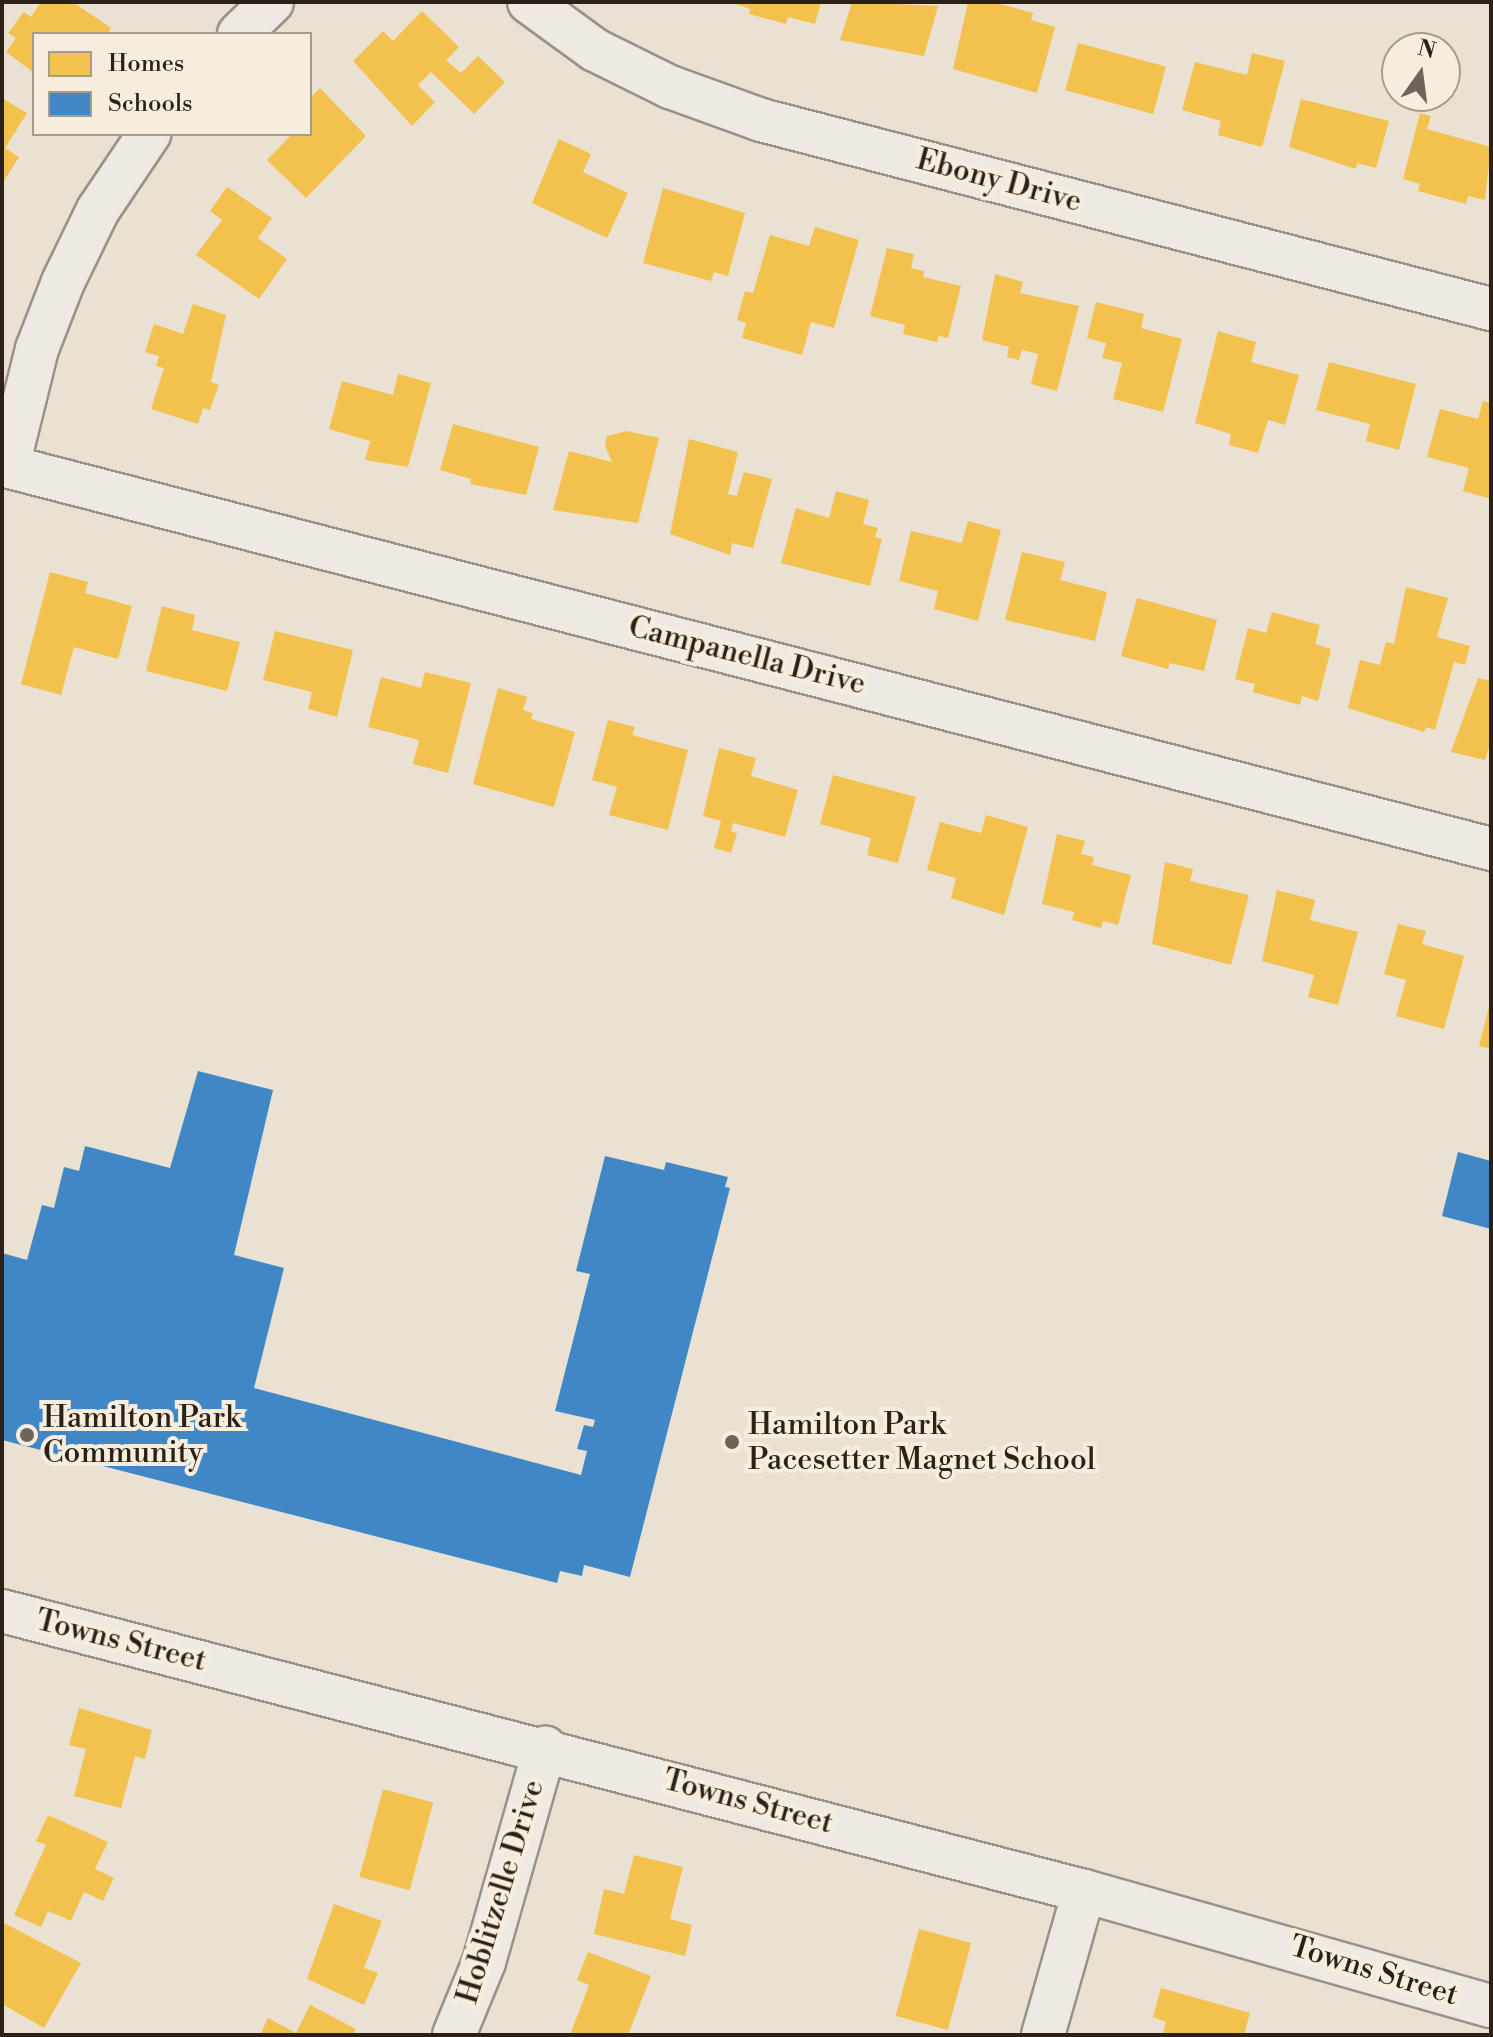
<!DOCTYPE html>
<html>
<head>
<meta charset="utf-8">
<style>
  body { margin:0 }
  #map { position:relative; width:1493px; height:2037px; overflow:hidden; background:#eae1d3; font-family:"Libre Bodoni",serif }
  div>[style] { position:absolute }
  .homes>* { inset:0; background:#f2c14e; transform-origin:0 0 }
  .schools>* { inset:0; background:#3f88c5 }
  .roads { filter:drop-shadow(2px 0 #989289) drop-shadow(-2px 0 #989289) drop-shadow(0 2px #989289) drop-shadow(0 -2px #989289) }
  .minor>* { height:42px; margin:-21px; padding:0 21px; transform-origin:21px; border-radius:21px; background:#eeeae2 }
  .dots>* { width:22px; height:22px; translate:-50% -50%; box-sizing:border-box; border:4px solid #f7eddd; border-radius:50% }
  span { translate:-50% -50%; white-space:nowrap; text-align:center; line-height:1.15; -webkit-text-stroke:8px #f7eddd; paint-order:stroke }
  .street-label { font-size:30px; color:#2b2118 }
  .poi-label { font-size:30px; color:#2b2118 }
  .left { translate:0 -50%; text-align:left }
  .frame { position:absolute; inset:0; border:4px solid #2b2118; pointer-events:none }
  .legend { position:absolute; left:32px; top:32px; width:280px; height:104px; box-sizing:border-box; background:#f7eddd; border:2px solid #a59b8e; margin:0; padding:10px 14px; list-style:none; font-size:24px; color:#2b2118 }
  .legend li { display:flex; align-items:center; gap:16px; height:40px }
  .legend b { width:40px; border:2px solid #a59b8e }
  .north { position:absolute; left:1381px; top:32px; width:80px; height:80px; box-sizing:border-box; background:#f7eddd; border:2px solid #a59b8e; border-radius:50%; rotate:14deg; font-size:22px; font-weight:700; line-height:32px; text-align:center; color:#2b2118 }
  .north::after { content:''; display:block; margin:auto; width:28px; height:36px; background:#6e6459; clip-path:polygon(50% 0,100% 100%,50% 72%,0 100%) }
</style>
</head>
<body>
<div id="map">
  <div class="homes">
    <i style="clip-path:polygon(41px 2px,73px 2px,111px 28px,107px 34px,34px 34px,34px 73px,6px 52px,16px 38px,8px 33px,24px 12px,31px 17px)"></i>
    <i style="clip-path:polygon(730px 2px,821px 2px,815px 24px,788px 17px,786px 24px,749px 14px,750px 9px)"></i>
    <i style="clip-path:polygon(852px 2px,938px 6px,924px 56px,840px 40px)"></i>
    <i style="clip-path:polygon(968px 2px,993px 2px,1033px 13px,1031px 20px,1055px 27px,1037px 93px,953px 69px)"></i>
    <i style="clip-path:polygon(422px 11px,459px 47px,446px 60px,461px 73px,478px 56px,505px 82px,474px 114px,431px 72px,418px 85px,435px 102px,412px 126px,353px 61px,383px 31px,393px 41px)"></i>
    <i style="left:1078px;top:43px;width:91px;height:49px;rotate:15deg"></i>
    <i style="clip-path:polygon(1252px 53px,1285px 61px,1262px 147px,1218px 135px,1221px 121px,1182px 110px,1195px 62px,1247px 75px)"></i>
    <i style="clip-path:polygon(320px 88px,366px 136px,306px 198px,267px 160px,292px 134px,310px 134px,310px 98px)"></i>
    <i style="clip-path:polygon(2px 98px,27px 113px,5px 148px,19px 157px,2px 184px)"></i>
    <i style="clip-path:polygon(1301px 99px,1389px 121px,1376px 168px,1357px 163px,1356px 169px,1289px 147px)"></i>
    <i style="clip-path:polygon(1420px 113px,1431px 116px,1427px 129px,1491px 147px,1485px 200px,1468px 196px,1466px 204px,1418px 191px,1420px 184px,1403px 179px)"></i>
    <i style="clip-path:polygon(559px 139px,591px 154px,583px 172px,628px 193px,607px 238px,532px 203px)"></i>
    <i style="clip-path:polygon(227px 187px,272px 218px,258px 238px,287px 259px,259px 299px,196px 255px,222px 220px,210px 211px)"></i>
    <i style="clip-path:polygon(663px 188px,745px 213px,728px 276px,714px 272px,711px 281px,643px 263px)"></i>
    <i style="clip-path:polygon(815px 227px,859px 240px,834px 328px,811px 322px,802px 355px,742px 338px,746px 323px,737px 320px,745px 291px,753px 293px,770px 235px,809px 246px)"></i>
    <i style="clip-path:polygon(887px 248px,914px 254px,911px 268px,924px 271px,923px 277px,961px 286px,948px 338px,939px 336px,937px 342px,903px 334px,905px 325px,870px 316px)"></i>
    <i style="clip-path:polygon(995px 274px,1023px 282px,1020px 293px,1079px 306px,1057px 391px,1031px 384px,1038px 354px,1022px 350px,1019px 360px,1007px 357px,1009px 347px,982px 340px)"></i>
    <i style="clip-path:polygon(1096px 302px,1144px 314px,1141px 328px,1182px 339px,1163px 412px,1113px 399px,1122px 363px,1102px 358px,1106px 343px,1087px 338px)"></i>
    <i style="clip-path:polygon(193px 304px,226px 315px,211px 382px,219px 385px,210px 410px,203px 408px,198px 424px,151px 409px,164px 368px,156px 366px,159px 356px,145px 352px,154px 324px,183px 334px)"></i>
    <i style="clip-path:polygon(1218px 331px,1256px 342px,1251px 362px,1299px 375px,1285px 425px,1268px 420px,1258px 453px,1229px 445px,1231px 434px,1195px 423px)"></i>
    <i style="clip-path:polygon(1329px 362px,1416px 384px,1399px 450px,1366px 441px,1370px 424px,1316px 410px)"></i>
    <i style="clip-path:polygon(398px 374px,431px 383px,408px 467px,365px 460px,370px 441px,329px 429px,342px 381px,393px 395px)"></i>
    <i style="clip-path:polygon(1483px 401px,1491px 403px,1491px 499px,1463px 491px,1469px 468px,1427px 457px,1440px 409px,1478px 419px)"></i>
    <i style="clip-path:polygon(453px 424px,539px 447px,526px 495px,470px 484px,471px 479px,440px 470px)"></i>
    <i style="clip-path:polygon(627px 431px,659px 438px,638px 523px,553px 510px,569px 451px,612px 462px,605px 446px,607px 436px)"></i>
    <i style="clip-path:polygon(689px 439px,738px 452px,728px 494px,737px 496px,744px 472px,772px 479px,753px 548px,732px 543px,730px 555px,670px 534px)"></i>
    <i style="clip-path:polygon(836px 491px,869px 500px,863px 524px,878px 528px,875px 537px,882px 539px,870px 586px,781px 563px,796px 508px,829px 518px)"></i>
    <i style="clip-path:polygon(968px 521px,1001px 530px,978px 621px,934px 609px,938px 591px,899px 581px,911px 531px,962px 543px)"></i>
    <i style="clip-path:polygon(1022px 552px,1065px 562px,1060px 580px,1107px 592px,1095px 641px,1005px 620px)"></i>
    <i style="clip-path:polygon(50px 572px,88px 582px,85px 593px,132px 606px,118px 659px,74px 647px,61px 695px,21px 684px)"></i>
    <i style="clip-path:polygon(1406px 587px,1448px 598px,1437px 637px,1470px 646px,1465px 665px,1454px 662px,1435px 730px,1426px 727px,1424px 732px,1348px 708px,1360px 660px,1380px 665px,1386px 642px,1394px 644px)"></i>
    <i style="clip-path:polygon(1137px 598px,1217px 620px,1204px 671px,1170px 663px,1168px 669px,1121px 656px)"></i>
    <i style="clip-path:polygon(162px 606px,195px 615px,192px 630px,240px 642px,227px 691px,146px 671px)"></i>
    <i style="clip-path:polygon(1272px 612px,1320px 625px,1315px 644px,1331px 649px,1318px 701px,1302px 696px,1300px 705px,1253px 692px,1255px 684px,1235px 679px,1248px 628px,1266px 633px)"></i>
    <i style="clip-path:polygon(275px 631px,353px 650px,337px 717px,308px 709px,312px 692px,263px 680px)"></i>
    <i style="clip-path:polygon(425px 672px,471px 683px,448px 773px,413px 764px,419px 740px,368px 727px,381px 677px,421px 688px)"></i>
    <i style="clip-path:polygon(1478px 678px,1491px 681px,1491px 741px,1485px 760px,1451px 752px)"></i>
    <i style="clip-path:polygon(498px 688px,527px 697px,523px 710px,533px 713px,531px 719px,575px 732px,554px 807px,473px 784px)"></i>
    <i style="clip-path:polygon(608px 720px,635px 727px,632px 735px,688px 750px,668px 830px,609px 815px,617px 787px,592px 780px)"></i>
    <i style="clip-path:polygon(719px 748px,756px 758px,751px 776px,798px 790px,785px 837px,733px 823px,731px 831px,737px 833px,731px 853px,714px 848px,721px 821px,703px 816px)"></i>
    <i style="clip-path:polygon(833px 775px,916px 797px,898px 863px,867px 855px,871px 838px,820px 824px)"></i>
    <i style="clip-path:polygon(986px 815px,1028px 827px,1004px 915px,951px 898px,956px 878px,927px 870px,940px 822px,981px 833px)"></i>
    <i style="clip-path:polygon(1057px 834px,1085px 841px,1081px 854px,1094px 857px,1092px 865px,1131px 875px,1118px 925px,1103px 921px,1101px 928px,1072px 920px,1074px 912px,1042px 904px)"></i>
    <i style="clip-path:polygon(1165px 862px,1193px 869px,1190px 881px,1249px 895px,1231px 965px,1152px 944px)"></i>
    <i style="clip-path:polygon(1277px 890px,1315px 900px,1310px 920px,1358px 932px,1338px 1005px,1308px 997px,1314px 975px,1262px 961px)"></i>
    <i style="clip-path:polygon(1398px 924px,1426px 931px,1422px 944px,1464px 956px,1444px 1029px,1396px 1016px,1406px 980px,1384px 974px)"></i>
    <i style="clip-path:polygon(1490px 1003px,1491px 1003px,1491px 1049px,1479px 1046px)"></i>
    <i style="clip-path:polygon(79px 1708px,152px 1730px,145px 1759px,135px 1756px,121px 1808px,74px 1796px,86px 1749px,69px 1745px)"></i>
    <i style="left:383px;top:1789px;width:52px;height:91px;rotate:15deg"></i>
    <i style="clip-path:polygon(48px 1815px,108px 1842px,95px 1869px,114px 1878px,103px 1901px,84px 1892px,71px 1921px,48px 1911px,41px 1927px,14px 1915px,46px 1845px,36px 1841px)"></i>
    <i style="clip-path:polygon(634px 1855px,683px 1867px,670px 1919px,692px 1925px,685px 1956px,594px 1934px,604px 1889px,624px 1894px)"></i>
    <i style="clip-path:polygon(334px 1904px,382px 1921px,364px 1968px,378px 1973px,364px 2005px,307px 1979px)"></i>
    <i style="clip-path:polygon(2px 1922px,81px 1963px,44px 2028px,2px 2004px)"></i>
    <i style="left:919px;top:1929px;width:54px;height:90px;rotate:15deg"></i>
    <i style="clip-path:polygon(588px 1952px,651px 1976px,628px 2035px,570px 2035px,589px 1985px,577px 1980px)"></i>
    <i style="clip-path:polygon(1161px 1988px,1250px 2013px,1244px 2035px,1163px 2033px,1166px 2022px,1153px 2017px)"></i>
    <i style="clip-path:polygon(310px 2005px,356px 2029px,353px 2035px,260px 2035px,268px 2018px,296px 2033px)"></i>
  </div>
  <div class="schools">
    <i style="clip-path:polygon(198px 1071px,273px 1090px,234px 1255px,284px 1268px,254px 1388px,581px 1475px,587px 1451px,577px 1449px,584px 1425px,593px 1427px,595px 1420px,555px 1411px,590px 1274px,576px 1271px,605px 1156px,664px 1170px,666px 1162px,728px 1177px,725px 1187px,730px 1188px,630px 1577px,584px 1565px,582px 1576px,560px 1571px,557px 1583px,2px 1440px,2px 1253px,27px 1260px,42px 1205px,54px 1208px,64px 1167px,79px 1171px,85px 1146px,170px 1168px)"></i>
    <i style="clip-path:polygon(1458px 1152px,1491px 1161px,1491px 1229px,1442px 1216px)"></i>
  </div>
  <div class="roads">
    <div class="minor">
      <i style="left:529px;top:2px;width:82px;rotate:36deg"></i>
      <i style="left:595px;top:50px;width:84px;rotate:26.3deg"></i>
      <i style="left:670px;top:87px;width:97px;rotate:19.9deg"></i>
      <i style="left:761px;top:120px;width:754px;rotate:14.52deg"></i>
      <i style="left:239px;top:34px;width:46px;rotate:-44.1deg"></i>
      <i style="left:2px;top:465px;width:1538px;rotate:14.46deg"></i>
      <i style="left:8px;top:466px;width:121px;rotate:-76.1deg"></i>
      <i style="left:37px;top:349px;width:72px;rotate:-68.8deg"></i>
      <i style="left:63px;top:282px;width:80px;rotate:-64.1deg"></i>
      <i style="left:98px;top:210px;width:92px;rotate:-56.1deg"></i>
      <i style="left:2px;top:1611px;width:1118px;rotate:14.51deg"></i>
      <i style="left:1084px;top:1891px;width:423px;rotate:15.8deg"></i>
      <i style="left:454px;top:2035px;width:79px;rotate:-67.7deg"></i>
      <i style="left:484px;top:1962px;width:223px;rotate:-74.1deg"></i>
      <i style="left:1043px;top:2035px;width:150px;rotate:-74.1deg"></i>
    </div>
  </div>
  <div class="dots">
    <i style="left:27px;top:1435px;background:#6e6459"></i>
    <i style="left:732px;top:1442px;background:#6e6459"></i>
  </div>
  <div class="street-label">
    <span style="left:999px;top:181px;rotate:15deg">Ebony Drive</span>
    <span style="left:747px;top:656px;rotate:14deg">Campanella Drive</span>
    <span style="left:121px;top:1641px;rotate:14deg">Towns Street</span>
    <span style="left:748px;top:1802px;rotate:15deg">Towns Street</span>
    <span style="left:501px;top:1892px;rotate:-73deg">Hoblitzelle Drive</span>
    <span style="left:1374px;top:1971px;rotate:17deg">Towns Street</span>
  </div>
  <div class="poi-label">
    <span class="left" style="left:43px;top:1435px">Hamilton Park<br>Community</span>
    <span class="left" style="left:748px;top:1442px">Hamilton Park<br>Pacesetter Magnet School</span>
  </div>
  <div class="frame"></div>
  <ul class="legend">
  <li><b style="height:22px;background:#f2c14e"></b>Homes</li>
  <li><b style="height:22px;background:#3f88c5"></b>Schools</li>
  </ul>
  <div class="north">N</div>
</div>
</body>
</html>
